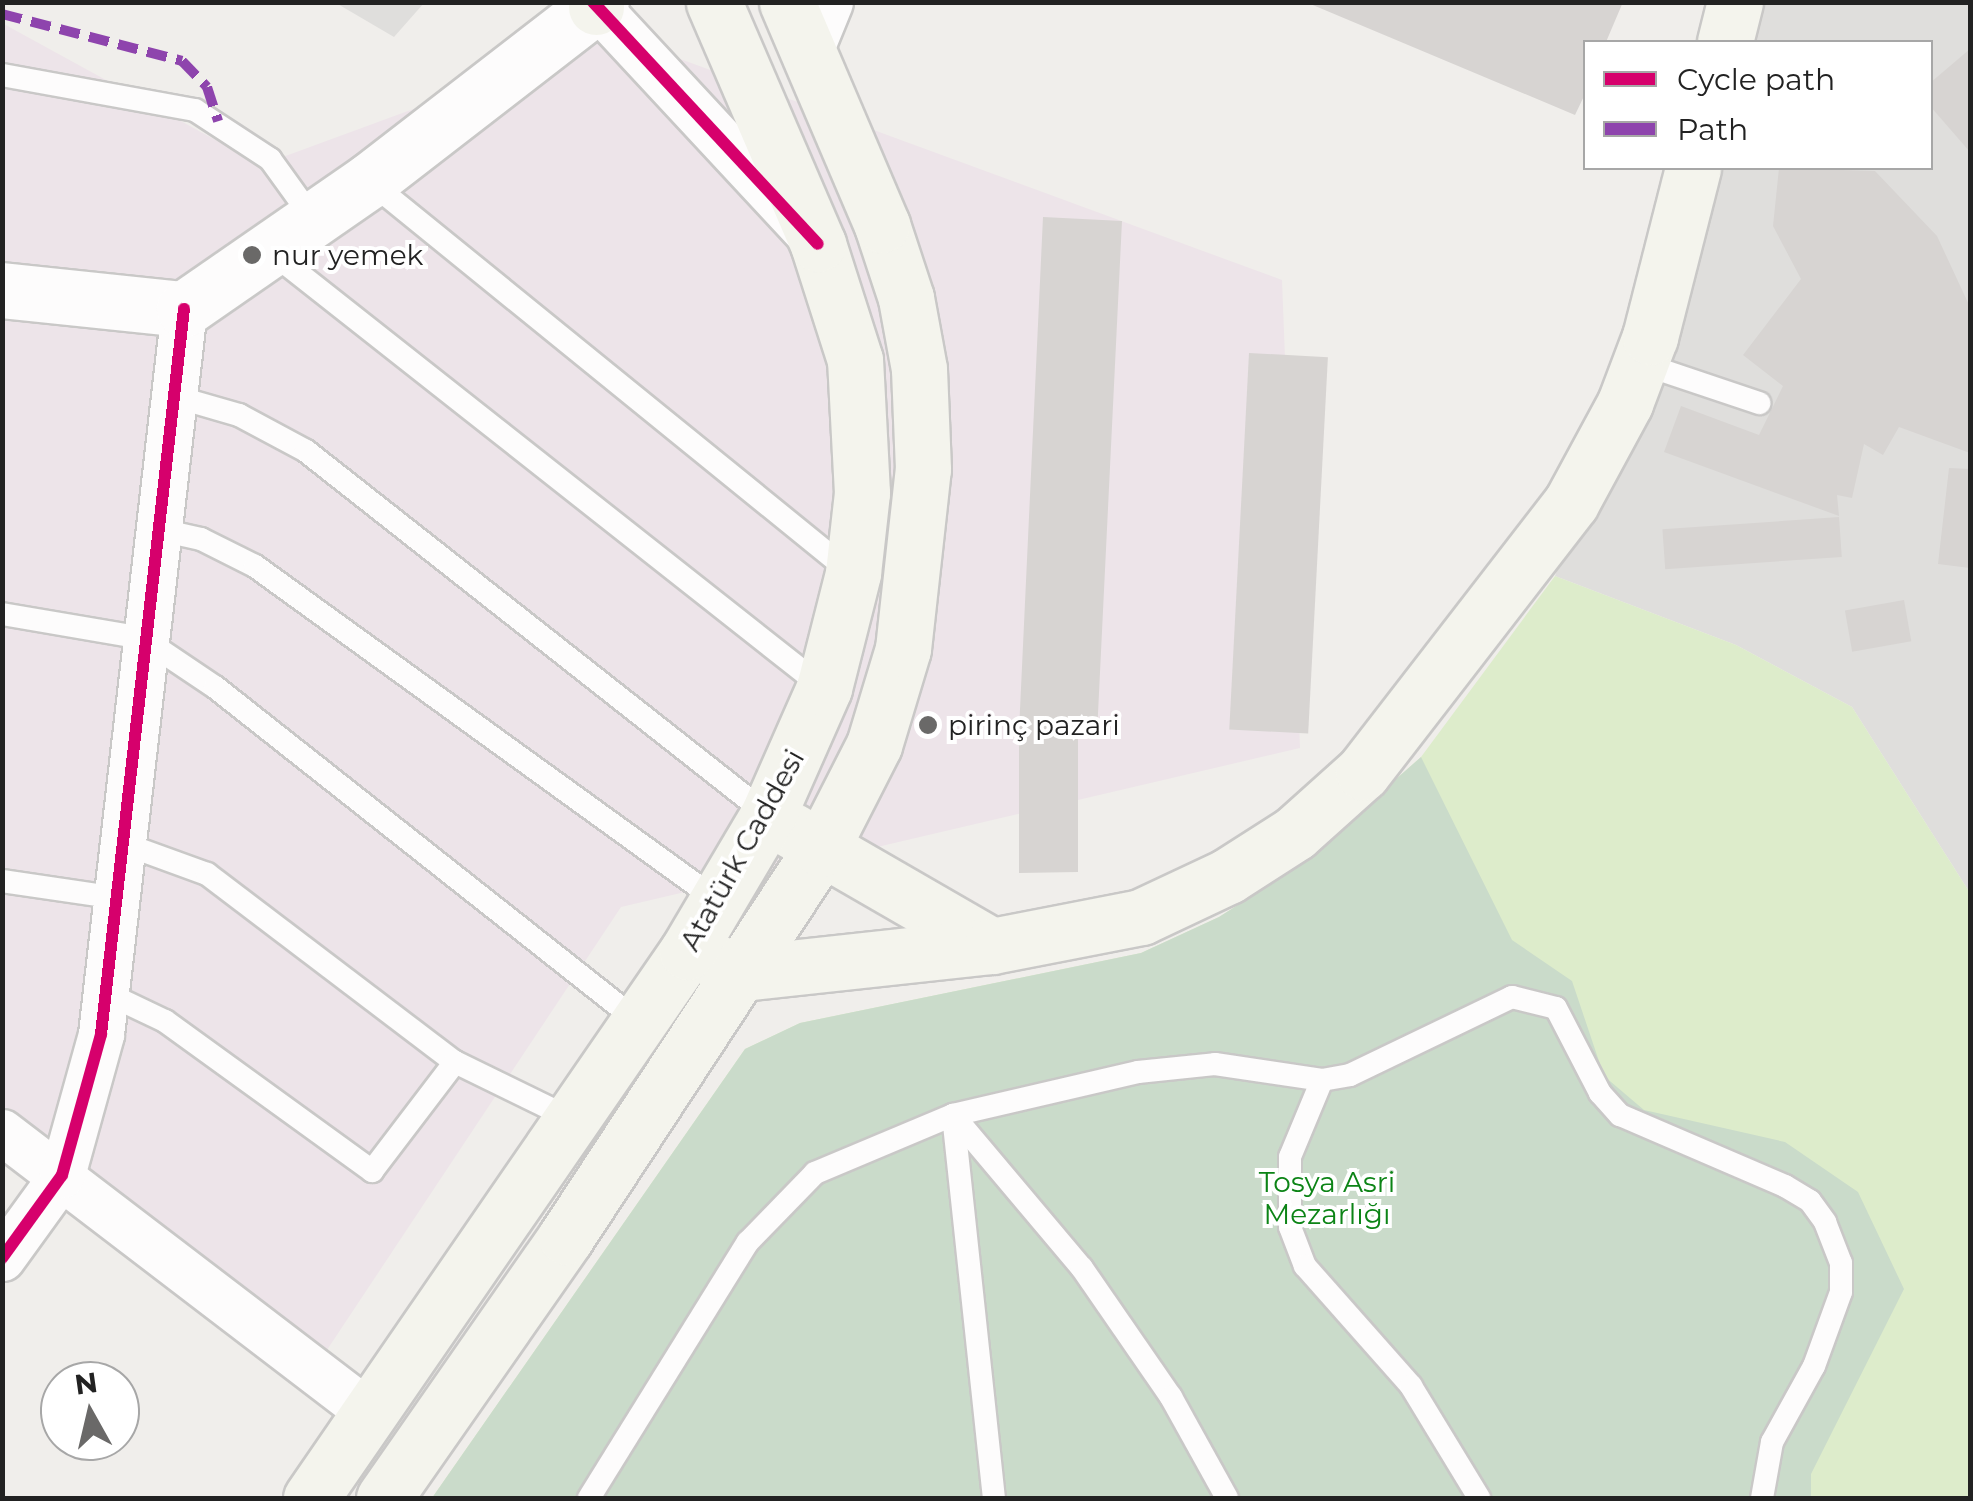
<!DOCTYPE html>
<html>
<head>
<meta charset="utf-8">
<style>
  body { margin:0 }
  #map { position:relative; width:1973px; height:1501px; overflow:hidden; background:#f0eeeb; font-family:Montserrat,sans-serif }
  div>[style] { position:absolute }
  .residential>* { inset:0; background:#dfdedc }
  .industrial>* { inset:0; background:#ede4e9 }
  .grass>* { inset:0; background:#ddeccb }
  .cemetery>* { inset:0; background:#cadbca }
  .building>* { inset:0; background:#d7d4d2; transform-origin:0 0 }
  .roads { filter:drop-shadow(2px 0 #c9c8c7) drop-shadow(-2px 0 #c9c8c7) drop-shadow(0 2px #c9c8c7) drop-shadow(0 -2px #c9c8c7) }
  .service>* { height:22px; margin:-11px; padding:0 11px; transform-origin:11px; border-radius:11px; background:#fdfcfc }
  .minor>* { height:45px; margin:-22.5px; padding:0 22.5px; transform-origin:22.5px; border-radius:22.5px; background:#fdfcfc }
  .tertiary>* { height:55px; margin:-27.5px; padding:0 27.5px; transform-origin:27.5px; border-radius:27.5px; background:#fdfcfc }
  .secondary>* { height:55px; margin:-27.5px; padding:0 27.5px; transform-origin:27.5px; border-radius:27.5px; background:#f4f4ed }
  .quiet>* { height:10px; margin-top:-5px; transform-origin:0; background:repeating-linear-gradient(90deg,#8e44ad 0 20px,transparent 0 30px) }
  .cycleway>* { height:12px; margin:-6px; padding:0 6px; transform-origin:6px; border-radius:6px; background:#d6006c }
  .dots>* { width:28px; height:28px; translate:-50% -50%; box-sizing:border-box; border:5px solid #fff; border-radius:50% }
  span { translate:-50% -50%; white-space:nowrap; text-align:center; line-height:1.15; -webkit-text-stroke:8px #fff; paint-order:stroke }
  .poi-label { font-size:28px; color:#222 }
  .left { translate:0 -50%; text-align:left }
  .street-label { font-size:28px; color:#222 }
  .park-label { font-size:28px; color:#0c8416 }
  .frame { position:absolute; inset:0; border:5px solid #222; pointer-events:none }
  .legend { position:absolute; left:1583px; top:40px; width:350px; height:130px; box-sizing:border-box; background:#fff; border:2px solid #a7a7a7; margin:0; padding:12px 18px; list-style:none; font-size:30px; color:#222 }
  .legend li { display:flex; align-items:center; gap:20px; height:50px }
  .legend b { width:50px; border:2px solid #a7a7a7 }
  .north { position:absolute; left:40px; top:1361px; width:100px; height:100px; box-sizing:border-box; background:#fff; border:2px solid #a7a7a7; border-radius:50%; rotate:352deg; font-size:28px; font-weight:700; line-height:40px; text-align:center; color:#222 }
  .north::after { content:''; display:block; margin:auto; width:35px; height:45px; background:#6a6968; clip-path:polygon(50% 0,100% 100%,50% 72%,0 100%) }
</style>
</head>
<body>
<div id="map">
  <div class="residential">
    <i style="clip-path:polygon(336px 3px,424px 3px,394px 37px)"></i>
    <i style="clip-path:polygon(1763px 3px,1970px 3px,1970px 893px,1852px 707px,1736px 645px,1555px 576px,1703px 168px,1930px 168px,1930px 42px,1749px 42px)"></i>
  </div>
  <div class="industrial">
    <i style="clip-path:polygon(2px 23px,261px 165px,615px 35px,1282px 280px,1300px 748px,621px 907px,311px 1374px,3px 1143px)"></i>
  </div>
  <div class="grass">
    <i style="clip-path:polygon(1555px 576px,1736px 645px,1852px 707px,1970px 893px,1970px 1498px,432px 1498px,745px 1049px,800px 1023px,1141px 953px,1219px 917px,1293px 870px,1421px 757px)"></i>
  </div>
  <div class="cemetery">
    <i style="clip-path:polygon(1421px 757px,1512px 940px,1572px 981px,1604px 1076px,1644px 1110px,1785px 1142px,1858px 1192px,1904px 1289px,1811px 1474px,1811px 1498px,432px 1498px,745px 1049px,800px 1023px,1141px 953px,1219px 917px,1293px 870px)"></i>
  </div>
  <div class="building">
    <i style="clip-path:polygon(1623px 2px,1606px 42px,1586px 42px,1586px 92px,1575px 115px,1308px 3px)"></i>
    <i style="clip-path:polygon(1970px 49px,1970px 152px,1930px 106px,1930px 83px)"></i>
    <i style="clip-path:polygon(1779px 168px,1875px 171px,1937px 236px,1970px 307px,1970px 453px,1899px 427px,1883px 455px,1864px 444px,1852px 498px,1837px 495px,1839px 516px,1664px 452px,1681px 406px,1759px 435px,1783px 386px,1743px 355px,1801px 279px,1773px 226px)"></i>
    <i style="clip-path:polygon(1043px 217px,1122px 221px,1097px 734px,1078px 733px,1078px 872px,1019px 873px,1019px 731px)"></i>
    <i style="left:1249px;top:353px;width:79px;height:377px;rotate:3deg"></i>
    <i style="clip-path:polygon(1949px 468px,1970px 469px,1970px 568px,1938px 564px)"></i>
    <i style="left:1839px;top:517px;width:40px;height:177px;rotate:86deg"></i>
    <i style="left:1904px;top:600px;width:42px;height:60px;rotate:80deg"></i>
  </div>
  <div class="roads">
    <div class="service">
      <i style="left:2px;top:75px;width:196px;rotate:10.3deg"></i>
      <i style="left:195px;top:110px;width:90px;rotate:33.2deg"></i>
      <i style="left:270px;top:159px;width:75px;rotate:54.2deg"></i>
      <i style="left:369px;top:181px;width:617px;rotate:39.08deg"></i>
      <i style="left:270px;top:251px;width:706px;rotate:38.27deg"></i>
      <i style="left:1640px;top:363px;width:126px;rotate:18.6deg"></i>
      <i style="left:173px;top:396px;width:69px;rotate:16.1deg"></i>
      <i style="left:239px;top:415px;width:76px;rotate:28.2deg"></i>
      <i style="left:306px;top:451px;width:587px;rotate:38.22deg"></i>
      <i style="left:156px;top:529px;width:46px;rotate:12.5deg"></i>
      <i style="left:201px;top:539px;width:60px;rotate:26.6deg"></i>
      <i style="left:255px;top:566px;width:570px;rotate:35.86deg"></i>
      <i style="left:2px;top:614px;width:142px;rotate:9.7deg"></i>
      <i style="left:142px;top:638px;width:88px;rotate:33.9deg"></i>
      <i style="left:215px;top:687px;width:540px;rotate:38.31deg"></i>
      <i style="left:119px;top:842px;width:94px;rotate:20deg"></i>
      <i style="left:207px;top:874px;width:311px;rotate:37.2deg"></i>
      <i style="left:455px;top:1062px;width:130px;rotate:26deg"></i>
      <i style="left:2px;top:881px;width:111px;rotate:8.3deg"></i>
      <i style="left:106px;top:993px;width:65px;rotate:25.4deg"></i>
      <i style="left:165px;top:1021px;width:256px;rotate:35.9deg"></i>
      <i style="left:372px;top:1171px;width:137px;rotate:-52.7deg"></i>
      <i style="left:1322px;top:1080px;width:83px;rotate:112.6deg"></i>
      <i style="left:1290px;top:1157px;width:70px;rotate:90deg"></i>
      <i style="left:1290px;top:1227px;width:42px;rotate:69deg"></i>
      <i style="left:1305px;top:1266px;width:160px;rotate:48.5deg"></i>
      <i style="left:1411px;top:1386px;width:131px;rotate:58.7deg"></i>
      <i style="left:953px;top:1115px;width:200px;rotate:49.9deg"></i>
      <i style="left:1082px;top:1268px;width:157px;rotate:55.4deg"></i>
      <i style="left:1171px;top:1397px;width:115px;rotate:61deg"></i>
      <i style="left:953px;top:1115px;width:385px;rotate:83.9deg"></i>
      <i style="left:589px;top:1498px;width:301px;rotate:-58.2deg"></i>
      <i style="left:748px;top:1242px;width:96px;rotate:-45.8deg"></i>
      <i style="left:815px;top:1173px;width:150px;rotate:-22.8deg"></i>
      <i style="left:953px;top:1115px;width:190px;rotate:-13.1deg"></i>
      <i style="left:1138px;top:1072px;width:77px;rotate:-5.9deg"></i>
      <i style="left:1215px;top:1064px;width:108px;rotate:8.5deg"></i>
      <i style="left:1322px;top:1080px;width:28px;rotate:-10deg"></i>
      <i style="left:1350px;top:1075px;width:180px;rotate:-25.7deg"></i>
      <i style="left:1512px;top:997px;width:45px;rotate:14deg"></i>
      <i style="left:1556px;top:1008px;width:96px;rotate:62.6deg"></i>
      <i style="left:1600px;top:1093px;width:30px;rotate:48deg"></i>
      <i style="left:1620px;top:1115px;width:180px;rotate:23.3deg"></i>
      <i style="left:1785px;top:1186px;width:29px;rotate:31deg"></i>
      <i style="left:1810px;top:1201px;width:26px;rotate:54deg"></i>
      <i style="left:1825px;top:1222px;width:44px;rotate:68.7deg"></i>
      <i style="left:1841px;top:1263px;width:29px;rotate:90deg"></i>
      <i style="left:1841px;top:1292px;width:79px;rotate:110deg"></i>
      <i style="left:1814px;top:1366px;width:87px;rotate:118.9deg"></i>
      <i style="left:1772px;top:1442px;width:57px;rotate:100.1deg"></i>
    </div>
    <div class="minor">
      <i style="left:593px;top:2px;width:313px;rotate:47.1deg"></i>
      <i style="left:808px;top:56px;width:58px;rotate:-67.8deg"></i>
      <i style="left:2px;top:1132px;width:463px;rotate:37.4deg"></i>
      <i style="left:2px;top:1258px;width:102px;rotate:-54.1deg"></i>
      <i style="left:62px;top:1175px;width:146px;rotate:-74.5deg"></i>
      <i style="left:101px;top:1034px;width:730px;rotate:-83.47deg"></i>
    </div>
    <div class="tertiary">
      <i style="left:2px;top:290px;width:183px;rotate:6deg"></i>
      <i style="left:184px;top:309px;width:225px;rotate:-34.7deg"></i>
      <i style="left:369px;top:181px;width:293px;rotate:-37.7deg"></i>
    </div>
    <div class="secondary">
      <i style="left:596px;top:7px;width:5px;rotate:-90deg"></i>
      <i style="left:1725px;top:42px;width:41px;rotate:-76deg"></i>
      <i style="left:791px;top:830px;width:232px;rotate:30deg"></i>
      <i style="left:718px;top:963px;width:27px;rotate:22deg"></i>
      <i style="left:743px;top:973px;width:250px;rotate:-6.2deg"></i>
      <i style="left:992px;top:946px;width:152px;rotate:-11deg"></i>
      <i style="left:1141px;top:917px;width:96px;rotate:-25.2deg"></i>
      <i style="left:1228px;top:876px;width:80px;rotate:-32.7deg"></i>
      <i style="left:1295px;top:833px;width:91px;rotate:-41.9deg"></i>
      <i style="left:1363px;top:772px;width:340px;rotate:-52.3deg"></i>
      <i style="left:1571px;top:503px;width:114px;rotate:-61.6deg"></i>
      <i style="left:1625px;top:403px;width:71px;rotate:-69.3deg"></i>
      <i style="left:1650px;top:337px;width:174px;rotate:-75.7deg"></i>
      <i style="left:311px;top:1498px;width:663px;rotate:-55.45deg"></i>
      <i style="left:687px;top:952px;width:159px;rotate:-59.4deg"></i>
      <i style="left:768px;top:815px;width:139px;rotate:-66.2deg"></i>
      <i style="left:824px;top:688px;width:119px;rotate:-75.8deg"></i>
      <i style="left:853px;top:573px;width:81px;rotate:-83.6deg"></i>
      <i style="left:862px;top:493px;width:133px;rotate:-93deg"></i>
      <i style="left:855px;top:360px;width:122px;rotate:-107.7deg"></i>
      <i style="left:818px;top:244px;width:263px;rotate:-113.3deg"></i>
      <i style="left:384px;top:1498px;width:318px;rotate:-55.1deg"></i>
      <i style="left:566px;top:1237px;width:464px;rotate:-56.7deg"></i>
      <i style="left:821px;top:849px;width:117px;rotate:-63deg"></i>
      <i style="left:874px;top:745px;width:100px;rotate:-73.2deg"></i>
      <i style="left:903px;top:649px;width:181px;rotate:-83.7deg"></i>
      <i style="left:923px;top:469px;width:100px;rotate:-92.3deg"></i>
      <i style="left:919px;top:369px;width:72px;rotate:-100.4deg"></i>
      <i style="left:906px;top:298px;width:77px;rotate:-108.2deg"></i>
      <i style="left:882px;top:225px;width:242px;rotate:-113.1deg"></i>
    </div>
  </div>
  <div class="quiet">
    <i style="left:2px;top:14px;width:186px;rotate:14.6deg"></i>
    <i style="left:182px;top:61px;width:36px;rotate:46deg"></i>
    <i style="left:207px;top:87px;width:36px;rotate:72deg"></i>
  </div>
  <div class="cycleway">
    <i style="left:593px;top:2px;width:330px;rotate:47.1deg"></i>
    <i style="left:2px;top:1258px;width:102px;rotate:-54.1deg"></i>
    <i style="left:62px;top:1175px;width:146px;rotate:-74.5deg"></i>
    <i style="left:101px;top:1034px;width:730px;rotate:-83.47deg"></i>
  </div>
  <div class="dots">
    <i style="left:252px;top:255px;background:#6a6968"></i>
    <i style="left:928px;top:725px;background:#6a6968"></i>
  </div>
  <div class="poi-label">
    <span class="left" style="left:272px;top:255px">nur yemek</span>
    <span class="left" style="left:948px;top:725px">pirinç pazari</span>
  </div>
  <div class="street-label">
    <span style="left:742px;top:850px;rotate:-61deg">Atatürk Caddesi</span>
  </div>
  <div class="park-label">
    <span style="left:1327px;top:1198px">Tosya Asri<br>Mezarlığı</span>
  </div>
  <div class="frame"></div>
  <ul class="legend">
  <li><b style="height:12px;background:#d6006c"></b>Cycle path</li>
  <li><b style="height:12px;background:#8e44ad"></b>Path</li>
  </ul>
  <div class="north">N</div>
</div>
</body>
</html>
